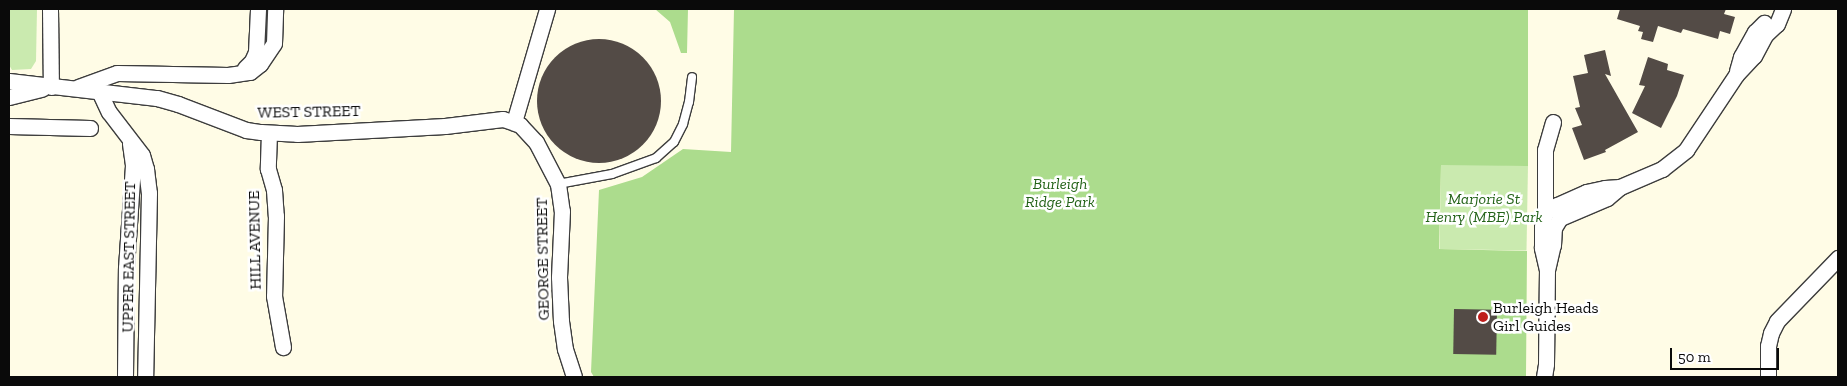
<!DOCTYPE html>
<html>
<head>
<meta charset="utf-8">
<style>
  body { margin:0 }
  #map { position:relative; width:1847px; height:386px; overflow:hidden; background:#fffce6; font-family:"Zilla Slab",serif }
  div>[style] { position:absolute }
  .green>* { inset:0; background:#caeaaf; transform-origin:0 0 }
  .forest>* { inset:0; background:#acdc8d }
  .building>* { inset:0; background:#534b46; transform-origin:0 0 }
  .round { border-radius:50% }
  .roads { filter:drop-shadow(1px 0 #3d3d3d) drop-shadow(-1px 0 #3d3d3d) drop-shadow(0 1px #3d3d3d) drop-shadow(0 -1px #3d3d3d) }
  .lane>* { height:8px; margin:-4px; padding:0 4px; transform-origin:4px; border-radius:4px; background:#fff }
  .street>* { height:15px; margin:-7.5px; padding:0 7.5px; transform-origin:7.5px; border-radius:7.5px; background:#fff }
  .dots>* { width:14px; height:14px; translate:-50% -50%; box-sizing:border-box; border:2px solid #fff; border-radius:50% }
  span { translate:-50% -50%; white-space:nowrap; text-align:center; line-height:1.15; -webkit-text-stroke:5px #fff; paint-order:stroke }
  .street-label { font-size:16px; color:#0a0a0a }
  .park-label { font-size:16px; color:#236318; font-style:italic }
  .poi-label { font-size:16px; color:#0a0a0a }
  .left { translate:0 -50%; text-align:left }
  .frame { position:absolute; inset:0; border:10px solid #0a0a0a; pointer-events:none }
  .scale { position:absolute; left:1670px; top:348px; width:109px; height:22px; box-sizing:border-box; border:2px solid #0a0a0a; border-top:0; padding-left:6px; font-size:15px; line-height:18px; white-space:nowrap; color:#0a0a0a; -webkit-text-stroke:4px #fff; paint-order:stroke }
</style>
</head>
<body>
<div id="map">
  <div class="green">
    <i style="clip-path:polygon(9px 9px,37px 9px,36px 61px,31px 69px,12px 70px,9px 65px)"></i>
    <i style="left:1441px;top:164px;width:87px;height:85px;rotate:1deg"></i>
  </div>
  <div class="forest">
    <i style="clip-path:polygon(655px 9px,688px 9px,687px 53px,681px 53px,670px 22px)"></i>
    <i style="clip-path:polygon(734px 9px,1528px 9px,1528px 166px,1441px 165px,1439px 249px,1527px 251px,1526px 377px,594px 377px,591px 372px,599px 190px,642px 177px,683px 149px,731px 152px)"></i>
  </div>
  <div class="building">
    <i style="clip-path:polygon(1620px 9px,1726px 9px,1724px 14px,1735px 17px,1730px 34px,1720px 31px,1718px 39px,1683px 29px,1681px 33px,1658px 26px,1653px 42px,1641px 39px,1643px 32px,1638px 31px,1640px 26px,1617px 19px)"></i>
    <i class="round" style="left:537px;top:39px;width:124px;height:124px"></i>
    <i style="clip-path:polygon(1605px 50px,1611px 76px,1605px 74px,1638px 132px,1605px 150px,1606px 152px,1584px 160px,1572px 128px,1582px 125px,1575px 108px,1580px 107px,1573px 76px,1588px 73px,1584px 55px)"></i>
    <i style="clip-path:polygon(1648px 57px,1668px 64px,1667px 70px,1684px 75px,1677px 96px,1661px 128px,1632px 113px,1645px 86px,1639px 85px)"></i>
    <i style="left:1454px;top:309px;width:43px;height:45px;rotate:1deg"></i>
  </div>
  <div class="roads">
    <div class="lane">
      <i style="left:558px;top:184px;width:55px;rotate:-10.5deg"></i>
      <i style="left:612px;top:174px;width:47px;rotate:-20deg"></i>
      <i style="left:656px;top:158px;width:24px;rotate:-42deg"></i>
      <i style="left:674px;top:142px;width:20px;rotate:-63deg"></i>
      <i style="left:683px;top:124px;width:23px;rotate:-75deg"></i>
      <i style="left:689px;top:102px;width:25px;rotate:-83deg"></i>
    </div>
    <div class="street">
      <i style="left:50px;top:9px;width:78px;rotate:89.3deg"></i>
      <i style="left:245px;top:68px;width:10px;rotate:-45deg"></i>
      <i style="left:252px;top:61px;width:10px;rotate:-66deg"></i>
      <i style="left:256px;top:52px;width:43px;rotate:-87.3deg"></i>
      <i style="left:1737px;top:71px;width:15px;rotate:-74deg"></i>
      <i style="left:1741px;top:57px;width:29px;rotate:-61deg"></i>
      <i style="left:1755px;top:32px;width:13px;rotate:-45deg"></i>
      <i style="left:9px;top:81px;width:149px;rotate:6.6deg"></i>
      <i style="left:157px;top:98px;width:22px;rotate:16deg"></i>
      <i style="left:178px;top:104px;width:73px;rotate:20.9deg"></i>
      <i style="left:246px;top:130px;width:15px;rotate:8deg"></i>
      <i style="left:261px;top:132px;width:36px;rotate:3deg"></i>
      <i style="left:297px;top:134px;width:148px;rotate:-3.1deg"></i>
      <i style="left:445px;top:126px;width:58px;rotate:-6.9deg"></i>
      <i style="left:503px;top:119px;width:18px;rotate:19deg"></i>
      <i style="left:520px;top:125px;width:23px;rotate:47deg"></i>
      <i style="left:536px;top:142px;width:47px;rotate:62.4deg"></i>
      <i style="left:558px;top:184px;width:27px;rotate:82deg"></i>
      <i style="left:562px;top:211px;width:66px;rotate:92.6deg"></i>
      <i style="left:559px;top:277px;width:44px;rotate:87.4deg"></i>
      <i style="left:561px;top:321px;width:28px;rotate:82deg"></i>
      <i style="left:565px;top:349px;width:29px;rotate:72deg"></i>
      <i style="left:78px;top:87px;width:41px;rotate:-19.7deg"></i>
      <i style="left:117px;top:73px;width:111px;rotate:1deg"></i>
      <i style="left:228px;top:75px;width:22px;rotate:-8deg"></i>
      <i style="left:250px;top:72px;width:13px;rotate:-39deg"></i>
      <i style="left:260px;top:64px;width:25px;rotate:-56deg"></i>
      <i style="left:274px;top:43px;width:34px;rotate:-88deg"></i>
      <i style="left:99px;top:91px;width:23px;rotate:65deg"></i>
      <i style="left:109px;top:112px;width:54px;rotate:52.5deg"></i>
      <i style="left:142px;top:155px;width:15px;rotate:74deg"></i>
      <i style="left:146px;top:169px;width:24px;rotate:83deg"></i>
      <i style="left:149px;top:193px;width:184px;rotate:91.2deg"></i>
      <i style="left:9px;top:97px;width:34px;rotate:-14deg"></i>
      <i style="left:514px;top:122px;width:118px;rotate:-73.7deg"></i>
      <i style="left:9px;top:126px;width:81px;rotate:1.4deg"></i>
      <i style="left:269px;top:133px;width:36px;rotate:92deg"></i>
      <i style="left:268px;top:169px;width:22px;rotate:74deg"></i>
      <i style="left:274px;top:190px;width:26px;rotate:86deg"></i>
      <i style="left:276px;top:216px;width:80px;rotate:91.4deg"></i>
      <i style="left:274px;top:296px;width:52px;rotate:80deg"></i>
      <i style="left:1545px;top:213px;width:14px;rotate:-34deg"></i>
      <i style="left:1557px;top:205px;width:32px;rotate:-24deg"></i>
      <i style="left:1586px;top:192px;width:19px;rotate:-12deg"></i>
      <i style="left:1605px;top:188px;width:15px;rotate:-4deg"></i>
      <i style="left:1547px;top:270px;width:26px;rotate:-77deg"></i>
      <i style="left:1553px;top:245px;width:17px;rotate:-87deg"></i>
      <i style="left:1554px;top:228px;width:12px;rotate:-59deg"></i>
      <i style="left:1560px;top:218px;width:51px;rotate:-23.1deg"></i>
      <i style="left:1607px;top:198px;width:17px;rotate:-40deg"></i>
      <i style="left:1620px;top:187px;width:46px;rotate:-23.2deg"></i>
      <i style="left:1662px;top:169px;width:31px;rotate:-38deg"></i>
      <i style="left:1686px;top:150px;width:90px;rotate:-56.3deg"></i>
      <i style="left:1736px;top:75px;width:26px;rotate:-47deg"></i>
      <i style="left:1754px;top:56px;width:24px;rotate:-62deg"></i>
      <i style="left:1765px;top:35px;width:16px;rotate:-43deg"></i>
      <i style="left:1777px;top:24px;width:16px;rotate:-68deg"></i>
      <i style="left:125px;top:377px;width:109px;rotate:-89.5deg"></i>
      <i style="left:126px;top:268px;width:103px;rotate:-86.1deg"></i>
      <i style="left:133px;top:165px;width:22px;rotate:-98deg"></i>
      <i style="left:1544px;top:377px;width:13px;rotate:-81deg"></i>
      <i style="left:1546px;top:364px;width:94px;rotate:-89.4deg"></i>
      <i style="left:1547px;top:270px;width:23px;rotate:-103deg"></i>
      <i style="left:1542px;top:248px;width:21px;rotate:-90deg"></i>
      <i style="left:1542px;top:227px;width:14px;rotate:-78deg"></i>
      <i style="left:1545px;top:213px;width:63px;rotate:-90deg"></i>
      <i style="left:1545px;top:150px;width:29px;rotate:-74deg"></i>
      <i style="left:1768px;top:377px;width:31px;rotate:-90deg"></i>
      <i style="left:1768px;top:346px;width:13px;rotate:-77deg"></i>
      <i style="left:1771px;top:333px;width:13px;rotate:-63deg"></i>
      <i style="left:1777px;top:321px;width:88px;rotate:-45.9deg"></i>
    </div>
  </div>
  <div class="dots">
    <i style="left:1483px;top:317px;background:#bf1e1c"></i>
  </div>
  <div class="street-label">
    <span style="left:309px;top:112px;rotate:-1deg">WEST STREET</span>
    <span style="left:255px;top:240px;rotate:-91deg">HILL AVENUE</span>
    <span style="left:129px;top:257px;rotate:-89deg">UPPER EAST STREET</span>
    <span style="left:543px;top:259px;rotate:-91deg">GEORGE STREET</span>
  </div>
  <div class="park-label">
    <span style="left:1060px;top:193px">Burleigh<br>Ridge Park</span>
    <span style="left:1484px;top:208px">Marjorie St<br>Henry (MBE) Park</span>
  </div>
  <div class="poi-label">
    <span class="left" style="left:1493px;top:317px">Burleigh Heads<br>Girl Guides</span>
  </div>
  <div class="frame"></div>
  <div class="scale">50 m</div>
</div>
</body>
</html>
